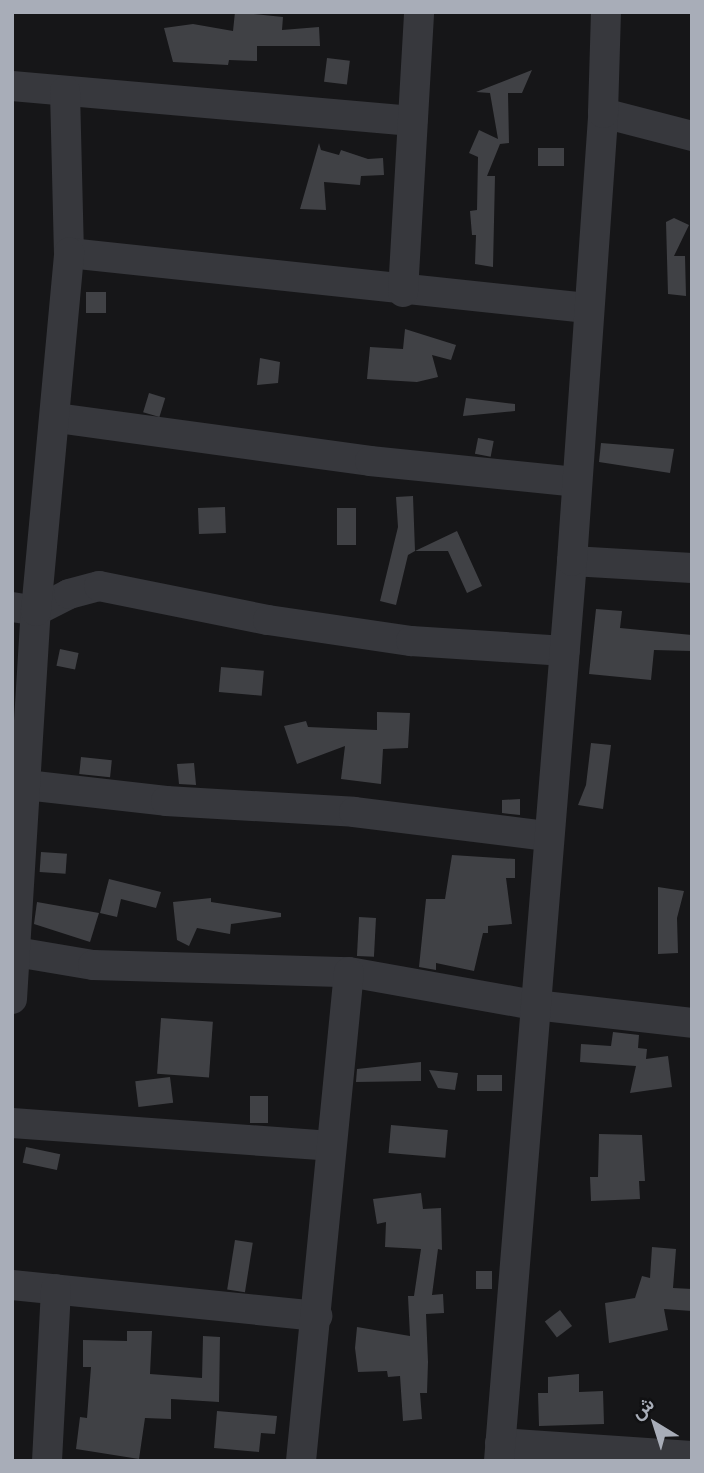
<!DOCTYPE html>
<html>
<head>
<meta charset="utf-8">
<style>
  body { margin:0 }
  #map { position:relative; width:704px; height:1473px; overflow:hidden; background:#161618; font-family:Barlow,Vazirmatn,sans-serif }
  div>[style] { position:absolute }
  .building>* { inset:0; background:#404145; transform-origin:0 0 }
  .minor>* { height:30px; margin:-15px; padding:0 15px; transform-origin:15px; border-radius:15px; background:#37383d }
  span { translate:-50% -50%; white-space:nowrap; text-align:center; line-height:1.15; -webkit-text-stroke:7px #111113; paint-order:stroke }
  .frame { position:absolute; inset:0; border:14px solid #a8adb8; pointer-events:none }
  .north { position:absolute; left:620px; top:1389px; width:70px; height:70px; -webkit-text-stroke:5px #111113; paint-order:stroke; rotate:322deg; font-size:19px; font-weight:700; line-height:28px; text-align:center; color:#a8adb8 }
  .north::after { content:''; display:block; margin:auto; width:24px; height:32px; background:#a8adb8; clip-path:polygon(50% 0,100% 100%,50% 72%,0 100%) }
</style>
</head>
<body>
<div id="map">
  <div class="building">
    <i style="clip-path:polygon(235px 12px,283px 17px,282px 30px,319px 27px,320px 46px,257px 46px,257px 61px,229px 60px,228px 65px,173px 62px,164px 28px,193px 24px,233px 31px)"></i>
    <i style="left:327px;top:58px;width:23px;height:24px;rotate:7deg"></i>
    <i style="clip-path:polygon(532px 70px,522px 93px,508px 93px,509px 143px,500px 144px,487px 176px,495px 176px,493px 267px,475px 264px,476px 235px,472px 235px,470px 211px,477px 210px,478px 157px,469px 153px,479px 130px,498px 139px,490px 93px,476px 92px)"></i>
    <i style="clip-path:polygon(319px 143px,321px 150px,339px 155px,341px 150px,368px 159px,383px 158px,384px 175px,361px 176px,360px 185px,324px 182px,326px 210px,300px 209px)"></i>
    <i style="left:538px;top:148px;width:26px;height:18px"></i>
    <i style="clip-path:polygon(674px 218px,689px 225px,674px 256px,685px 256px,686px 296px,668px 294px,666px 222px)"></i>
    <i style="left:86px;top:292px;width:20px;height:21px"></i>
    <i style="clip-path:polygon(405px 329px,456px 345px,451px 360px,432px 355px,438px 377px,417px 382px,367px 379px,370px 347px,403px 349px)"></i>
    <i style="clip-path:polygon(260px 358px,280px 362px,278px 383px,257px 385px)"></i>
    <i style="left:149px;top:393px;width:17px;height:20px;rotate:17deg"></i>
    <i style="clip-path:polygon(466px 398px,515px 404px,515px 411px,463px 416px)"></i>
    <i style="left:478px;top:438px;width:16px;height:16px;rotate:11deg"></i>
    <i style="clip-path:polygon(601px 443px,674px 449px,670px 473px,599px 462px)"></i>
    <i style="clip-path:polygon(413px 496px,415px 551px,457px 531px,482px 586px,467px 593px,448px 551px,415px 551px,408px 555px,396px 605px,380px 601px,398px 527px,396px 497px)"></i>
    <i style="left:225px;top:507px;width:26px;height:27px;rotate:88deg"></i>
    <i style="left:337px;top:508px;width:19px;height:37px"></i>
    <i style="clip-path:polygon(596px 609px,622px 611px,620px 628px,692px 635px,692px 651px,654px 650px,651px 680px,589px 674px)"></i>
    <i style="left:60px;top:649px;width:19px;height:17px;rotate:12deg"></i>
    <i style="left:221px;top:667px;width:43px;height:25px;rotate:5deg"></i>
    <i style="clip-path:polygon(377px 712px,410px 713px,408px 748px,383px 749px,381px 784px,341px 779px,345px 746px,297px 764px,284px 726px,306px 721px,308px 727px,377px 730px)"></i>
    <i style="clip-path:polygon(591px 743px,611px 745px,603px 809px,578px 805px,586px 785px)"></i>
    <i style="left:81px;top:757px;width:31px;height:17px;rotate:6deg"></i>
    <i style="clip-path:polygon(194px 763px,196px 785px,179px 784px,177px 764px)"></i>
    <i style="clip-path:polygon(520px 799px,520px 815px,502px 813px,502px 800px)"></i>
    <i style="left:41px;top:852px;width:26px;height:20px;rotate:4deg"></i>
    <i style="clip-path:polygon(452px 855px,515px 859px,515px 878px,506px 878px,512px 924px,488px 926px,488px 933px,483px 933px,474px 971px,436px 963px,436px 970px,419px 967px,426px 899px,445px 899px)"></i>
    <i style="clip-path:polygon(109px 879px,161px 892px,156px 908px,121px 899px,117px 917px,100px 913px)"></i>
    <i style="clip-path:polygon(658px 887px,684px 891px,677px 918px,678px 953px,658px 954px)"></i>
    <i style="clip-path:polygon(211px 898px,211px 902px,281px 913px,281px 917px,231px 924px,230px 934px,197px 928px,189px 946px,177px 940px,173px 902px)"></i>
    <i style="clip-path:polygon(37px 902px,99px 913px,90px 942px,34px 924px)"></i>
    <i style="left:359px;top:917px;width:17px;height:39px;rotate:3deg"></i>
    <i style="left:161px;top:1018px;width:52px;height:56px;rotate:4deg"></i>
    <i style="clip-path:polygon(613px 1032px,639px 1035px,638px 1048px,647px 1049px,646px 1059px,668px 1056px,672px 1087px,630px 1093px,636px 1066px,580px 1062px,581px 1044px,611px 1046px)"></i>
    <i style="clip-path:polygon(421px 1062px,421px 1081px,356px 1082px,357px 1069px)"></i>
    <i style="clip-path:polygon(429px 1070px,458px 1073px,455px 1090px,438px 1088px)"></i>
    <i style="left:502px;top:1075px;width:16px;height:25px;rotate:90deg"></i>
    <i style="left:170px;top:1077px;width:26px;height:35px;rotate:83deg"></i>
    <i style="left:250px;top:1096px;width:18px;height:27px"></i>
    <i style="left:391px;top:1125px;width:57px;height:28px;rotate:5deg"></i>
    <i style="clip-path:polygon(599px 1134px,642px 1135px,645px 1181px,639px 1181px,640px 1199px,591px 1201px,590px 1177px,598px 1177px)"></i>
    <i style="left:26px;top:1147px;width:35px;height:16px;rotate:12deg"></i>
    <i style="clip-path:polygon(421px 1193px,423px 1209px,441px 1208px,442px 1250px,438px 1249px,432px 1295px,443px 1294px,444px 1313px,426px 1314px,428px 1362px,427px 1393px,420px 1393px,422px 1419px,403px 1421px,400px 1376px,388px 1377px,387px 1371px,358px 1372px,355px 1348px,357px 1327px,410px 1336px,408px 1296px,414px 1296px,421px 1249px,385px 1247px,386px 1222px,377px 1224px,373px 1199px)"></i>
    <i style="left:235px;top:1240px;width:18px;height:50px;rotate:9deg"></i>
    <i style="clip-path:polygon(652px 1247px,676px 1249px,673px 1288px,692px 1289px,692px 1311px,664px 1309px,668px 1330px,609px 1343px,605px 1303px,635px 1298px,642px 1276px,650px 1278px)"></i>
    <i style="left:476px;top:1271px;width:16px;height:18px"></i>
    <i style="left:560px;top:1310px;width:20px;height:19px;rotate:53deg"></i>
    <i style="clip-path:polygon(127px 1331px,152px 1331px,150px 1374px,202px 1378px,203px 1336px,220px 1337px,219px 1402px,171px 1399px,171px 1419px,145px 1418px,139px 1459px,76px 1449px,80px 1417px,87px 1418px,91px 1367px,83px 1367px,83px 1340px,127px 1341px)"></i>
    <i style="clip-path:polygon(579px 1374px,579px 1392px,603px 1391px,604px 1424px,539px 1426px,538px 1393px,548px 1393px,548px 1377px)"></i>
    <i style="clip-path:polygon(217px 1411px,277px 1416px,275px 1434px,261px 1433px,259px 1452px,214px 1448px)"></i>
  </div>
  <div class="minor">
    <i style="left:12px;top:86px;width:402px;rotate:5deg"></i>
    <i style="left:65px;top:91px;width:162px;rotate:88.6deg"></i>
    <i style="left:69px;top:253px;width:521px;rotate:6.06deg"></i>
    <i style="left:603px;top:113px;width:92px;rotate:14.5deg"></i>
    <i style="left:403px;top:292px;width:280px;rotate:-86.7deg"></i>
    <i style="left:57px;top:418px;width:316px;rotate:7.8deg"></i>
    <i style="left:370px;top:461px;width:207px;rotate:5.8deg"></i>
    <i style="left:572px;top:561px;width:120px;rotate:3.3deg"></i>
    <i style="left:12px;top:607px;width:24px;rotate:9deg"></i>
    <i style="left:36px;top:611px;width:37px;rotate:-27deg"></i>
    <i style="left:69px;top:594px;width:31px;rotate:-15deg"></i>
    <i style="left:99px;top:586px;width:172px;rotate:11.4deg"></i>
    <i style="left:268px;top:620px;width:145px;rotate:8.4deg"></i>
    <i style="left:411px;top:641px;width:154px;rotate:3.7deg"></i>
    <i style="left:26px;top:785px;width:141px;rotate:6.5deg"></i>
    <i style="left:166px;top:801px;width:188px;rotate:3.3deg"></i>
    <i style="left:354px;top:812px;width:193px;rotate:7.1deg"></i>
    <i style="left:16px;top:952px;width:78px;rotate:9.6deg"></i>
    <i style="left:93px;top:965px;width:256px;rotate:1.6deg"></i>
    <i style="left:349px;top:972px;width:189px;rotate:10.1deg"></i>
    <i style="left:535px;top:1005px;width:158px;rotate:6.5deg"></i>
    <i style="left:12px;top:999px;width:389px;rotate:-86.5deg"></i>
    <i style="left:36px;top:611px;width:360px;rotate:-84.7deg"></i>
    <i style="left:12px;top:1123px;width:320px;rotate:4.1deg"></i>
    <i style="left:12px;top:1285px;width:307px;rotate:5.8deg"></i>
    <i style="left:500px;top:1443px;width:192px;rotate:3.9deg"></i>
    <i style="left:47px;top:1461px;width:172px;rotate:-87deg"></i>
    <i style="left:301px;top:1461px;width:491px;rotate:-84.4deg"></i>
    <i style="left:499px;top:1461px;width:903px;rotate:-85.36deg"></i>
    <i style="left:572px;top:561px;width:449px;rotate:-86deg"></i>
    <i style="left:603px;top:113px;width:101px;rotate:-88.3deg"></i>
  </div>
  <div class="frame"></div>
  <div class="north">ش</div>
</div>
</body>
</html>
